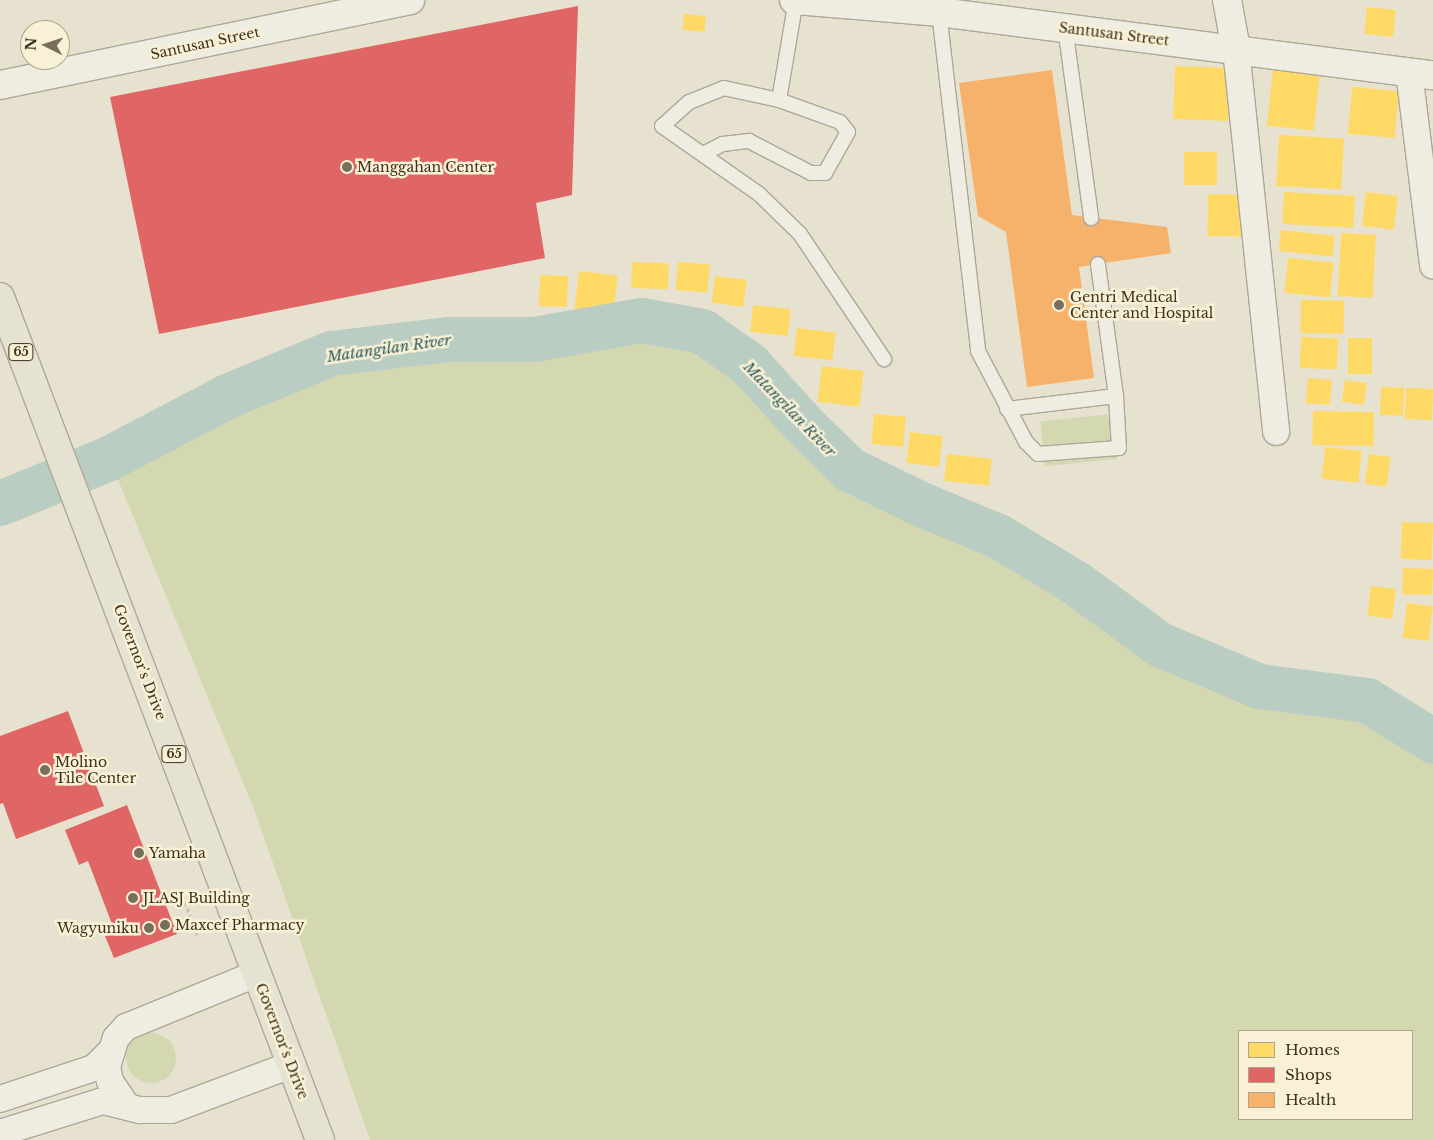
<!DOCTYPE html>
<html>
<head>
<meta charset="utf-8">
<style>
  body { margin:0 }
  #map { position:relative; width:1433px; height:1140px; overflow:hidden; background:#e7e2cf; font-family:"Libre Baskerville",serif }
  div>[style] { position:absolute }
  .green>* { inset:0; background:#d4d8b1; transform-origin:0 0 }
  .round { border-radius:50% }
  .homes>* { inset:0; background:#ffd966; transform-origin:0 0 }
  .shops>* { inset:0; background:#e06666 }
  .health>* { inset:0; background:#f6b26b }
  .river>* { height:45px; margin:-22.5px; padding:0 22.5px; transform-origin:22.5px; border-radius:22.5px; background:#bacdc3 }
  .path>* { height:3px; margin-top:-1.5px; transform-origin:0; background:repeating-linear-gradient(90deg,#c8c3b7 0 4px,transparent 0 6.5px) }
  .roads { filter:drop-shadow(1px 0 #ada798) drop-shadow(-1px 0 #ada798) drop-shadow(0 1px #ada798) drop-shadow(0 -1px #ada798) }
  .lane>* { height:14px; margin:-7px; padding:0 7px; transform-origin:7px; border-radius:7px; background:#efece1 }
  .street>* { height:26px; margin:-13px; padding:0 13px; transform-origin:13px; border-radius:13px; background:#efece1 }
  .secondary>* { height:28px; margin:-14px; padding:0 14px; transform-origin:14px; border-radius:14px; background:#efece1 }
  .primary>* { height:28px; margin:-14px; padding:0 14px; transform-origin:14px; border-radius:14px; background:#e6e2d2 }
  .dots>* { width:14px; height:14px; translate:-50% -50%; box-sizing:border-box; border:2px solid #f8f1d5; border-radius:50% }
  span { translate:-50% -50%; white-space:nowrap; text-align:center; line-height:1.15; -webkit-text-stroke:5px #f8f1d5; paint-order:stroke }
  .shield-label span { padding:1px 4px; background:#f8f1d5; border:1px solid; border-radius:4px; -webkit-text-stroke-width:0 }
  .shield-label { font-size:12px; color:#3d301e; font-weight:700 }
  .street-label { font-size:14px; color:#3d301e }
  .poi-label { font-size:14px; color:#3d301e }
  .left { translate:0 -50%; text-align:left }
  .right { translate:-100% -50%; text-align:right }
  .water-label { font-size:15px; color:#2d5c5e; font-style:italic }
  .legend { position:absolute; left:1238px; top:1030px; width:175px; height:90px; box-sizing:border-box; background:#f8f1d5; border:1px solid #ada48c; margin:0; padding:6px 9px; list-style:none; font-size:15px; color:#3d301e }
  .legend li { display:flex; align-items:center; gap:10px; height:25px }
  .legend b { width:25px; border:1px solid #ada48c }
  .north { position:absolute; left:20px; top:20px; width:50px; height:50px; box-sizing:border-box; background:#f8f1d5; border:1px solid #ada48c; border-radius:50%; rotate:274deg; font-size:14px; font-weight:700; line-height:20px; text-align:center; color:#3d301e }
  .north::after { content:''; display:block; margin:auto; width:18px; height:22px; background:#786e5c; clip-path:polygon(50% 0,100% 100%,50% 72%,0 100%) }
</style>
</head>
<body>
<div id="map">
  <div class="green">
    <i style="clip-path:polygon(evenodd,641px 320px,702px 331px,749px 364px,802px 424px,849px 469px,998px 536px,1159px 644px,1259px 686px,1367px 700px,1433px 747px,1433px 1140px,370px 1140px,254px 809px,109px 458px,227px 396px,331px 353px,449px 339px,534px 339px,641px 320px,1412px 1031px,1412px 1119px,1239px 1119px,1239px 1031px,1412px 1031px)"></i>
    <i style="left:1112px;top:414px;width:45px;height:72px;rotate:84deg"></i>
    <i class="round" style="left:126px;top:1033px;width:50px;height:50px"></i>
  </div>
  <div class="homes">
    <i style="left:1367px;top:7px;width:29px;height:27px;rotate:6deg"></i>
    <i style="left:684px;top:14px;width:22px;height:16px;rotate:5deg"></i>
    <i style="left:1175px;top:66px;width:55px;height:53px;rotate:2deg"></i>
    <i style="left:1273px;top:69px;width:47px;height:57px;rotate:6deg"></i>
    <i style="left:1352px;top:87px;width:47px;height:47px;rotate:5deg"></i>
    <i style="left:1279px;top:135px;width:65px;height:51px;rotate:3deg"></i>
    <i style="left:1184px;top:152px;width:33px;height:33px"></i>
    <i style="left:1284px;top:192px;width:71px;height:32px;rotate:3deg"></i>
    <i style="left:1366px;top:192px;width:32px;height:34px;rotate:7deg"></i>
    <i style="left:1208px;top:194px;width:42px;height:42px;rotate:1deg"></i>
    <i style="left:1281px;top:230px;width:54px;height:21px;rotate:6deg"></i>
    <i style="left:1341px;top:233px;width:35px;height:63px;rotate:3deg"></i>
    <i style="left:1288px;top:258px;width:46px;height:35px;rotate:6deg"></i>
    <i style="left:632px;top:262px;width:37px;height:26px;rotate:2deg"></i>
    <i style="left:678px;top:262px;width:32px;height:28px;rotate:5deg"></i>
    <i style="left:579px;top:271px;width:39px;height:38px;rotate:7deg"></i>
    <i style="left:540px;top:275px;width:28px;height:31px;rotate:2deg"></i>
    <i style="left:715px;top:276px;width:32px;height:27px;rotate:7deg"></i>
    <i style="left:1301px;top:300px;width:43px;height:33px;rotate:1deg"></i>
    <i style="left:753px;top:305px;width:38px;height:27px;rotate:6deg"></i>
    <i style="left:797px;top:328px;width:39px;height:28px;rotate:7deg"></i>
    <i style="left:1301px;top:337px;width:37px;height:31px;rotate:2deg"></i>
    <i style="left:1348px;top:338px;width:24px;height:36px"></i>
    <i style="left:822px;top:366px;width:42px;height:36px;rotate:7deg"></i>
    <i style="left:1308px;top:378px;width:24px;height:25px;rotate:5deg"></i>
    <i style="left:1345px;top:380px;width:22px;height:22px;rotate:8deg"></i>
    <i style="left:1381px;top:387px;width:23px;height:28px;rotate:2deg"></i>
    <i style="left:1406px;top:388px;width:27px;height:31px;rotate:2deg"></i>
    <i style="left:1313px;top:411px;width:61px;height:34px;rotate:1deg"></i>
    <i style="left:874px;top:414px;width:32px;height:30px;rotate:5deg"></i>
    <i style="left:910px;top:432px;width:33px;height:31px;rotate:7deg"></i>
    <i style="left:1325px;top:447px;width:37px;height:32px;rotate:6deg"></i>
    <i style="left:947px;top:454px;width:45px;height:27px;rotate:6deg"></i>
    <i style="left:1369px;top:454px;width:22px;height:30px;rotate:8deg"></i>
    <i style="left:1402px;top:522px;width:31px;height:37px;rotate:2deg"></i>
    <i style="left:1403px;top:568px;width:30px;height:26px;rotate:2deg"></i>
    <i style="left:1371px;top:586px;width:25px;height:30px;rotate:7deg"></i>
    <i style="left:1407px;top:603px;width:26px;height:35px;rotate:7deg"></i>
  </div>
  <div class="shops">
    <i style="clip-path:polygon(578px 6px,572px 195px,536px 203px,545px 258px,159px 334px,110px 97px)"></i>
    <i style="clip-path:polygon(68px 711px,104px 806px,16px 839px,3px 803px,0 804px,0 736px)"></i>
    <i style="clip-path:polygon(127px 805px,177px 934px,114px 958px,105px 936px,115px 932px,88px 861px,79px 865px,65px 830px)"></i>
  </div>
  <div class="health">
    <i style="clip-path:polygon(1052px 70px,1072px 215px,1167px 227px,1171px 253px,1079px 267px,1094px 378px,1027px 387px,1006px 232px,978px 216px,959px 83px)"></i>
  </div>
  <div class="river">
    <i style="left:0;top:503px;width:118px;rotate:-22.4deg"></i>
    <i style="left:109px;top:458px;width:133px;rotate:-27.7deg"></i>
    <i style="left:227px;top:396px;width:113px;rotate:-22.5deg"></i>
    <i style="left:331px;top:353px;width:119px;rotate:-6.8deg"></i>
    <i style="left:449px;top:339px;width:85px"></i>
    <i style="left:534px;top:339px;width:109px;rotate:-10.1deg"></i>
    <i style="left:641px;top:320px;width:62px;rotate:10.2deg"></i>
    <i style="left:702px;top:331px;width:57px;rotate:35.1deg"></i>
    <i style="left:749px;top:364px;width:81px;rotate:48deg"></i>
    <i style="left:803px;top:424px;width:64px;rotate:44.4deg"></i>
    <i style="left:849px;top:469px;width:80px;rotate:25.9deg"></i>
    <i style="left:921px;top:504px;width:83px;rotate:22.6deg"></i>
    <i style="left:998px;top:536px;width:91px;rotate:31.1deg"></i>
    <i style="left:1076px;top:583px;width:103px;rotate:36.3deg"></i>
    <i style="left:1159px;top:644px;width:108px;rotate:22.8deg"></i>
    <i style="left:1259px;top:686px;width:109px;rotate:7.4deg"></i>
    <i style="left:1367px;top:700px;width:78px;rotate:31.8deg"></i>
  </div>
  <div class="path">
    <i style="left:185px;top:902px;width:35px;rotate:70deg"></i>
  </div>
  <div class="roads">
    <div class="lane">
      <i style="left:939px;top:12px;width:341px;rotate:83.4deg"></i>
      <i style="left:978px;top:351px;width:103px;rotate:62.2deg"></i>
      <i style="left:1026px;top:442px;width:17px;rotate:45deg"></i>
      <i style="left:1038px;top:454px;width:81px;rotate:-4.2deg"></i>
      <i style="left:1119px;top:448px;width:52px;rotate:-93.3deg"></i>
      <i style="left:1116px;top:396px;width:133px;rotate:-97.8deg"></i>
      <i style="left:1065px;top:27px;width:193px;rotate:82.2deg"></i>
      <i style="left:779px;top:100px;width:101px;rotate:-80.4deg"></i>
      <i style="left:703px;top:154px;width:22px;rotate:-27deg"></i>
      <i style="left:723px;top:144px;width:26px;rotate:-7deg"></i>
      <i style="left:749px;top:141px;width:70px;rotate:27.3deg"></i>
      <i style="left:811px;top:173px;width:14px"></i>
      <i style="left:825px;top:173px;width:47px;rotate:-60.7deg"></i>
      <i style="left:848px;top:132px;width:13px;rotate:-129deg"></i>
      <i style="left:840px;top:122px;width:65px;rotate:-160.2deg"></i>
      <i style="left:779px;top:100px;width:56px;rotate:-167.7deg"></i>
      <i style="left:724px;top:88px;width:38px;rotate:158deg"></i>
      <i style="left:689px;top:102px;width:36px;rotate:138deg"></i>
      <i style="left:662px;top:126px;width:118px;rotate:35deg"></i>
      <i style="left:759px;top:194px;width:57px;rotate:44.3deg"></i>
      <i style="left:800px;top:234px;width:151px;rotate:56.1deg"></i>
      <i style="left:1007px;top:409px;width:110px;rotate:-6.8deg"></i>
    </div>
    <div class="street">
      <i style="left:1236px;top:49px;width:385px;rotate:84deg"></i>
      <i style="left:1409px;top:72px;width:195px;rotate:82.9deg"></i>
      <i style="left:0;top:1099px;width:99px;rotate:-18.3deg"></i>
      <i style="left:94px;top:1068px;width:21px;rotate:-45deg"></i>
      <i style="left:126px;top:1105px;width:29px;rotate:-124deg"></i>
      <i style="left:110px;top:1081px;width:14px;rotate:-102deg"></i>
      <i style="left:107px;top:1067px;width:30px;rotate:-73deg"></i>
      <i style="left:116px;top:1038px;width:15px;rotate:-48deg"></i>
      <i style="left:126px;top:1027px;width:140px;rotate:-22.2deg"></i>
      <i style="left:0;top:1133px;width:108px;rotate:-17.3deg"></i>
      <i style="left:103px;top:1101px;width:38px;rotate:14deg"></i>
      <i style="left:140px;top:1110px;width:31px"></i>
      <i style="left:171px;top:1110px;width:128px;rotate:-20.6deg"></i>
    </div>
    <div class="secondary">
      <i style="left:794px;top:0;width:145px;rotate:4.7deg"></i>
      <i style="left:939px;top:12px;width:498px;rotate:7.3deg"></i>
      <i style="left:1227px;top:0;width:50px;rotate:79.6deg"></i>
      <i style="left:0;top:85px;width:419px;rotate:-11.7deg"></i>
    </div>
    <div class="primary">
      <i style="left:0;top:297px;width:902px;rotate:69.21deg"></i>
    </div>
  </div>
  <div class="dots">
    <i style="left:347px;top:167px;background:#786e5c"></i>
    <i style="left:1059px;top:305px;background:#786e5c"></i>
    <i style="left:45px;top:770px;background:#786e5c"></i>
    <i style="left:139px;top:853px;background:#786e5c"></i>
    <i style="left:133px;top:898px;background:#786e5c"></i>
    <i style="left:165px;top:925px;background:#786e5c"></i>
    <i style="left:149px;top:928px;background:#786e5c"></i>
  </div>
  <div class="shield-label">
    <span style="left:21px;top:352px">65</span>
    <span style="left:174px;top:754px">65</span>
  </div>
  <div class="street-label">
    <span style="left:1114px;top:34px;rotate:7deg">Santusan Street</span>
    <span style="left:205px;top:43px;rotate:-12deg">Santusan Street</span>
    <span style="left:140px;top:662px;rotate:69deg">Governor's Drive</span>
    <span style="left:282px;top:1041px;rotate:69deg">Governor's Drive</span>
  </div>
  <div class="poi-label">
    <span class="left" style="left:357px;top:167px">Manggahan Center</span>
    <span class="left" style="left:1070px;top:305px">Gentri Medical<br>Center and Hospital</span>
    <span class="left" style="left:55px;top:770px">Molino<br>Tile Center</span>
    <span class="left" style="left:149px;top:853px">Yamaha</span>
    <span class="left" style="left:143px;top:898px">JLASJ Building</span>
    <span class="left" style="left:175px;top:925px">Maxcef Pharmacy</span>
    <span class="right" style="left:139px;top:928px">Wagyuniku</span>
  </div>
  <div class="water-label">
    <span style="left:389px;top:348px;rotate:-8deg">Matangilan River</span>
    <span style="left:790px;top:409px;rotate:46deg">Matangilan River</span>
  </div>
  <ul class="legend">
  <li><b style="height:14px;background:#ffd966"></b>Homes</li>
  <li><b style="height:14px;background:#e06666"></b>Shops</li>
  <li><b style="height:14px;background:#f6b26b"></b>Health</li>
  </ul>
  <div class="north">N</div>
</div>
</body>
</html>
